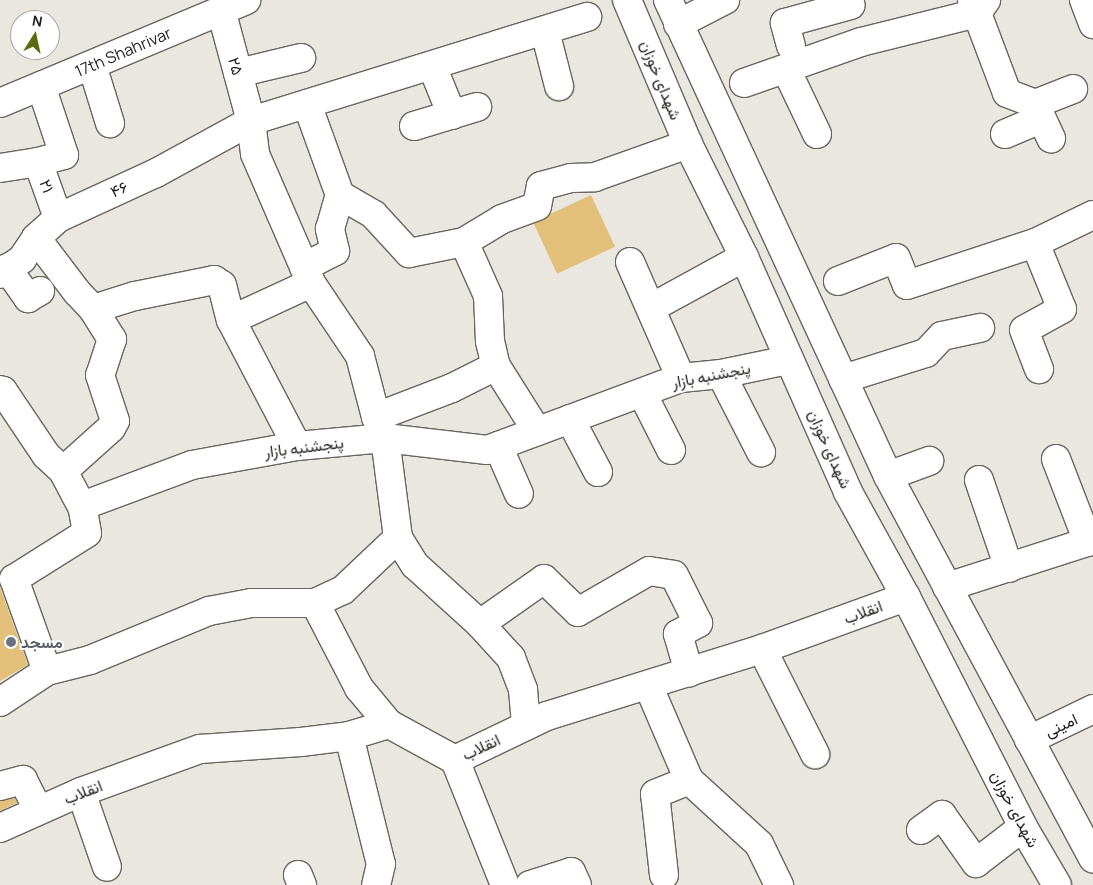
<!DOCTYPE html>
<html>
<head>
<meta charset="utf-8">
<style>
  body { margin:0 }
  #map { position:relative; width:1093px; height:885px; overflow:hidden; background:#eae7e1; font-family:Manrope,Vazirmatn,sans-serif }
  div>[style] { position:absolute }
  .building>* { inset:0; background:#e2c07a; transform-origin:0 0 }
  .roads { filter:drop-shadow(1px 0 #686560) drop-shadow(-1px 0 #686560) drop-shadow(0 1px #686560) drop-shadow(0 -1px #686560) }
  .minor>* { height:28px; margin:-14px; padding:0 14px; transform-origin:14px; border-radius:14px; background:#fff }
  .major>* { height:28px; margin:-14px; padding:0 14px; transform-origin:14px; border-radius:14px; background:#fff }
  .dots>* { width:14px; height:14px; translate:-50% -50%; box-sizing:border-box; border:2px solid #fff; border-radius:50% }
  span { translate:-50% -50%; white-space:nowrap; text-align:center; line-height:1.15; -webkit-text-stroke:4px #fff; paint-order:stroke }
  .street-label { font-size:16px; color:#1f1e1c }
  .worship-label { font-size:16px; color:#5b616d; font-weight:700 }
  .left { translate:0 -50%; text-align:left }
  .north { position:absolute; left:10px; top:10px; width:50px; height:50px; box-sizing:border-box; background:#fff; border:1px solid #a5a5a4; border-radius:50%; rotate:10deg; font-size:14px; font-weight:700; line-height:20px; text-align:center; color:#1f1e1c }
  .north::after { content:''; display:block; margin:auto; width:18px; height:22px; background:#5d6a12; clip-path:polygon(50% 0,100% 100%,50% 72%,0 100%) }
</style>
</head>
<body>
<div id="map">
  <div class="building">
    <i style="left:591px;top:195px;width:57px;height:64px;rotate:65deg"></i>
    <i style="clip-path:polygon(0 587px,28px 665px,0 681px)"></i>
    <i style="clip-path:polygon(15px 798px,17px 803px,0 811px,0 801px)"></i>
  </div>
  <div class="roads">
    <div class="minor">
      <i style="left:627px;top:0;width:156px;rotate:67deg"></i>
      <i style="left:688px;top:144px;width:126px;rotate:63.6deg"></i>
      <i style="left:744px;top:257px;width:257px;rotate:66.1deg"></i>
      <i style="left:848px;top:492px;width:120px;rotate:61.1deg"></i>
      <i style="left:906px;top:597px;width:258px;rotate:63deg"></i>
      <i style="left:1023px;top:827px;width:67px;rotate:59.6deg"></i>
      <i style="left:668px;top:0;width:524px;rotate:65.19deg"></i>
      <i style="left:888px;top:476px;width:434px;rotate:61.8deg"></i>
      <i style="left:972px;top:0;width:99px;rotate:69.4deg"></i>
      <i style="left:1007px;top:93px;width:30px;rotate:21deg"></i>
      <i style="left:1035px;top:104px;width:38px;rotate:65deg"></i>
      <i style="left:1084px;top:0;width:26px;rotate:69deg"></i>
      <i style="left:221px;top:10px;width:115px;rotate:74.9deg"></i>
      <i style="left:251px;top:121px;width:33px;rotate:83deg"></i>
      <i style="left:255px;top:154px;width:141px;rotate:66.5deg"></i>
      <i style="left:311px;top:283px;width:88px;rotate:56.1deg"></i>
      <i style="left:360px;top:356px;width:63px;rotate:75.3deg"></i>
      <i style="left:376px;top:417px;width:23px;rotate:67deg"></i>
      <i style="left:385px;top:438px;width:101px;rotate:82.6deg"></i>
      <i style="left:398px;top:538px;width:32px;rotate:58deg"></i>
      <i style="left:415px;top:565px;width:88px;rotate:42.2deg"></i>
      <i style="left:480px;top:624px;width:46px;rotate:47.6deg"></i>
      <i style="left:511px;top:658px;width:34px;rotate:69deg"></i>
      <i style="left:523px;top:690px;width:36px;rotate:85deg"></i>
      <i style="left:678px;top:24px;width:53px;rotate:-27.1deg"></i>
      <i style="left:545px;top:31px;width:57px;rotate:75.7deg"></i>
      <i style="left:791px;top:46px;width:24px;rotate:-105deg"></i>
      <i style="left:785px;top:23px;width:68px;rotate:-15.3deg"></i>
      <i style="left:92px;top:65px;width:61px;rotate:72.8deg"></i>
      <i style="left:432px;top:66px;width:53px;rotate:67.8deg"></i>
      <i style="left:786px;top:69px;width:72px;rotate:64.5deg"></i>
      <i style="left:238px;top:73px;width:65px;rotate:-13.4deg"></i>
      <i style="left:744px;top:83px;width:124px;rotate:-19.3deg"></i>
      <i style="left:861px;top:42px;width:120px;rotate:-14deg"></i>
      <i style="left:977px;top:13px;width:16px;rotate:-55deg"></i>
      <i style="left:307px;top:104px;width:97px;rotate:70.1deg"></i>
      <i style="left:340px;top:195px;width:39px;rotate:30deg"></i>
      <i style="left:374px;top:215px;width:52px;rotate:47.4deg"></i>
      <i style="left:409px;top:253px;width:56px;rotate:-11.3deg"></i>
      <i style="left:464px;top:242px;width:44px;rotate:-31.2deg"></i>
      <i style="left:502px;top:219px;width:37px;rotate:-20deg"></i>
      <i style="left:537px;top:206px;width:20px;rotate:-79deg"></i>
      <i style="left:541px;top:186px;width:31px;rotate:-15deg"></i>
      <i style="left:571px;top:178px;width:24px;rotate:-2deg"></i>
      <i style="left:595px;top:177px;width:99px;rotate:-19.5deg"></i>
      <i style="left:1035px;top:104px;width:41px;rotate:-21.5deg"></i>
      <i style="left:414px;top:126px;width:66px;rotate:-16.8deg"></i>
      <i style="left:1005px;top:134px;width:39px;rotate:-23deg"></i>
      <i style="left:38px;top:162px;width:27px;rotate:-15deg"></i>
      <i style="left:64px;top:155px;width:73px;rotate:-108.4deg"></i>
      <i style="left:0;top:168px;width:38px;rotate:-9deg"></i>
      <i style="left:38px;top:162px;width:59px;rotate:70.3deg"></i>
      <i style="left:36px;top:238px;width:68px;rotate:52.8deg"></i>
      <i style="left:77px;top:292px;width:23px;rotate:47deg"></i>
      <i style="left:93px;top:309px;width:36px;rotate:58deg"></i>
      <i style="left:112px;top:339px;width:38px;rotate:108deg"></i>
      <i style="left:100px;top:375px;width:48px;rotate:71.9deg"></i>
      <i style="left:115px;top:421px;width:8px;rotate:120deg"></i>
      <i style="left:111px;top:428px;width:64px;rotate:138.1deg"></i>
      <i style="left:464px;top:242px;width:59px;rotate:66deg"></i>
      <i style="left:488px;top:296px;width:45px;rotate:87.5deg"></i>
      <i style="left:490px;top:341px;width:26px;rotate:77deg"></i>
      <i style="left:496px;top:366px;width:77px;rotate:57.8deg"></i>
      <i style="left:1035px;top:243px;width:71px;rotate:67.8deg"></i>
      <i style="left:1062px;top:309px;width:43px;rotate:151.1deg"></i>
      <i style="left:1024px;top:330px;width:42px;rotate:69deg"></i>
      <i style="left:630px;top:262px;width:127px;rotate:66.3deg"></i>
      <i style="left:304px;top:267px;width:35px;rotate:-27deg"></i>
      <i style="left:335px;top:251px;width:23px;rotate:-103deg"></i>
      <i style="left:330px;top:229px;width:35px;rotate:-74deg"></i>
      <i style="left:7px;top:268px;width:37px;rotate:55deg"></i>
      <i style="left:28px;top:298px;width:14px;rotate:-30deg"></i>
      <i style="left:0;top:274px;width:27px;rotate:-34deg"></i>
      <i style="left:22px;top:259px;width:25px;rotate:-56deg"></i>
      <i style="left:36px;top:238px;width:30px;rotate:-42deg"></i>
      <i style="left:58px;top:218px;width:108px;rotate:-24.7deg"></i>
      <i style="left:156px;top:173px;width:108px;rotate:-28.7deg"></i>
      <i style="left:251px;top:121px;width:352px;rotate:-17.2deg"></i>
      <i style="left:838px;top:281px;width:62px;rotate:-21.6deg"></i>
      <i style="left:896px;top:258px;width:29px;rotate:68deg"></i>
      <i style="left:907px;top:285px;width:135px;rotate:-18.2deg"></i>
      <i style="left:1035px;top:243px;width:64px;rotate:-25.8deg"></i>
      <i style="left:651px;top:308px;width:106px;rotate:-28.7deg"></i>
      <i style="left:93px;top:309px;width:44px;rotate:-17.2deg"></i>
      <i style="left:135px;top:296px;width:81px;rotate:-11.4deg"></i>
      <i style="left:214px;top:280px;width:9px;rotate:32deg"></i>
      <i style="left:222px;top:285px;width:36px;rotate:76deg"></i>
      <i style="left:231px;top:320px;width:142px;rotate:62.4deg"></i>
      <i style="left:231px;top:320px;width:88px;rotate:-24.8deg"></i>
      <i style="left:721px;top:374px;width:88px;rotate:62.9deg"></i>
      <i style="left:843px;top:379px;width:87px;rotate:-17.4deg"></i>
      <i style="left:926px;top:353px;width:23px;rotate:-47deg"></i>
      <i style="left:942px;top:336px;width:39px;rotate:-12deg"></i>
      <i style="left:0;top:390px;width:3px;rotate:18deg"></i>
      <i style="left:3px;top:391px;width:77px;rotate:56.1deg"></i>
      <i style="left:46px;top:455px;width:23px;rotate:43deg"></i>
      <i style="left:63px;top:471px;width:40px;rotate:62deg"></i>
      <i style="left:642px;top:393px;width:64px;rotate:63deg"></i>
      <i style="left:376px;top:417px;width:81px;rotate:-20.9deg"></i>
      <i style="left:452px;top:388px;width:49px;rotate:-26.6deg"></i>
      <i style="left:570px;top:419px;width:60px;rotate:62.2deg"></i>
      <i style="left:498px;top:446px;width:52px;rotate:66.4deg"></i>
      <i style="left:1056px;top:459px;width:89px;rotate:68.9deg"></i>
      <i style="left:888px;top:476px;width:44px;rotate:-20.1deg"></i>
      <i style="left:979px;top:480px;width:93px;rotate:71.2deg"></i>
      <i style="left:947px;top:587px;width:153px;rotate:-17.8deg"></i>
      <i style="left:315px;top:603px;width:96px;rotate:62.6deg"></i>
      <i style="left:359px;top:688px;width:47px;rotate:50.2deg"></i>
      <i style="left:480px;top:624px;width:78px;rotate:-35.1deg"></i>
      <i style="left:544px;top:579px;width:47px;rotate:44.1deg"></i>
      <i style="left:578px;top:612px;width:82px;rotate:-30deg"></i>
      <i style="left:649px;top:571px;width:25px;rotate:9deg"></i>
      <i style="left:674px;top:575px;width:54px;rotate:63.4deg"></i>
      <i style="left:698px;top:623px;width:23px;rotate:151deg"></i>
      <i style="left:678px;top:634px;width:40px;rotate:74deg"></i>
      <i style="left:762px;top:649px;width:118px;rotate:63.2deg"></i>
      <i style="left:47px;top:671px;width:44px;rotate:-14.3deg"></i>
      <i style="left:90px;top:660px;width:129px;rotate:-22.4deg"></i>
      <i style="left:209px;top:611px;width:43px;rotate:-10.8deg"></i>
      <i style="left:251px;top:603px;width:64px"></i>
      <i style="left:315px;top:603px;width:31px;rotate:-25deg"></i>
      <i style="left:343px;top:590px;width:76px;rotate:-43.4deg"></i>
      <i style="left:648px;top:685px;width:103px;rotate:66.7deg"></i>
      <i style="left:689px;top:780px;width:95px;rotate:42.4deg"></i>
      <i style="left:759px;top:844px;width:46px;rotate:64deg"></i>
      <i style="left:0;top:702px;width:56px;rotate:-33.4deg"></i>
      <i style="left:47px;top:671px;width:98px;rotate:-109.7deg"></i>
      <i style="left:14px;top:579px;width:86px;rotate:-32.2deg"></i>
      <i style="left:87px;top:533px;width:27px;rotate:-100deg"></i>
      <i style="left:82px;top:506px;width:117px;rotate:-20.4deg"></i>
      <i style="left:192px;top:465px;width:107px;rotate:-10.3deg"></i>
      <i style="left:297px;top:446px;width:88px;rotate:-5.2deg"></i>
      <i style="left:385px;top:438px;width:103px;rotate:6.7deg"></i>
      <i style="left:487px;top:450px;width:207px;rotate:-20.4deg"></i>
      <i style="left:681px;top:378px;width:40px;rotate:-5.7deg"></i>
      <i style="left:721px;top:374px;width:68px;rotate:-11.8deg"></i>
      <i style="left:349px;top:736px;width:132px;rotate:76deg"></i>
      <i style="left:381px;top:864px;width:22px;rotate:103deg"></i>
      <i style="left:1029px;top:740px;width:71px;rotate:-25.8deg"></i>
      <i style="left:455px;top:760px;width:135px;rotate:68.2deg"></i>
      <i style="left:0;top:786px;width:24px;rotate:-15deg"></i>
      <i style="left:23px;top:780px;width:34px;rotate:63deg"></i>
      <i style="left:81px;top:792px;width:79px;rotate:70.9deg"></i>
      <i style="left:0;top:828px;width:89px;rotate:-24deg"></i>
      <i style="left:81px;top:792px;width:127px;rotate:-19.9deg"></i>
      <i style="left:200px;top:749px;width:101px;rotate:-4deg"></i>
      <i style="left:301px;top:742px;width:48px;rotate:-7.1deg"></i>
      <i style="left:349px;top:736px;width:42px;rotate:-16.7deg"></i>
      <i style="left:389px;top:724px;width:75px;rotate:28.6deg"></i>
      <i style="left:455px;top:760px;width:102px;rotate:-25.6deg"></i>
      <i style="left:547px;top:716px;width:225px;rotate:-17.3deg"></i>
      <i style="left:762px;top:649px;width:153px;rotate:-19.9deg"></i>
      <i style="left:921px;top:830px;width:26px;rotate:-36deg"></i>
      <i style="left:942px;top:815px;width:59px;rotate:54.7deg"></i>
      <i style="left:976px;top:863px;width:59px;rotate:-37.5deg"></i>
      <i style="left:298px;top:875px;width:11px;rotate:68deg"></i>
      <i style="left:664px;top:875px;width:81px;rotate:-96.3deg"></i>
      <i style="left:655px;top:794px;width:37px;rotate:-22deg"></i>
      <i style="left:530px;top:885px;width:43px;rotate:-17.6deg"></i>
      <i style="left:571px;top:872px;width:14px;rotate:65deg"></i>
    </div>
    <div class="major">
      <i style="left:0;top:103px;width:267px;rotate:-22.7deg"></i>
    </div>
  </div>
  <div class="dots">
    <i style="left:11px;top:642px;background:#6b7280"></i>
  </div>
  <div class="street-label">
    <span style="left:123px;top:52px;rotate:-23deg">17th Shahrivar</span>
    <span style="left:236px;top:66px;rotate:75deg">۲۵</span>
    <span style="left:661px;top:80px;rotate:68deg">شهدای خوزان</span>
    <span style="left:47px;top:186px;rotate:70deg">۲۱</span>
    <span style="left:119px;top:189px;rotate:-24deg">۴۶</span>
    <span style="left:711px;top:375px;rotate:-11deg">پنجشنبه بازار</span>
    <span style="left:304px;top:447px;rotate:-7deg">پنجشنبه بازار</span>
    <span style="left:830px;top:449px;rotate:66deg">شهدای خوزان</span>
    <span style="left:863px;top:612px;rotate:-20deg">انقلاب</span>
    <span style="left:1061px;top:725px;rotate:-25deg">امینی</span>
    <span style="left:481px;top:747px;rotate:-25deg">انقلاب</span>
    <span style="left:83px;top:792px;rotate:-21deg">انقلاب</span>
    <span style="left:1015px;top:809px;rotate:62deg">شهدای خوزان</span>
  </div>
  <div class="worship-label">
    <span class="left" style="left:21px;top:642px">مسجد</span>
  </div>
  <div class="north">N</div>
</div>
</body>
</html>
